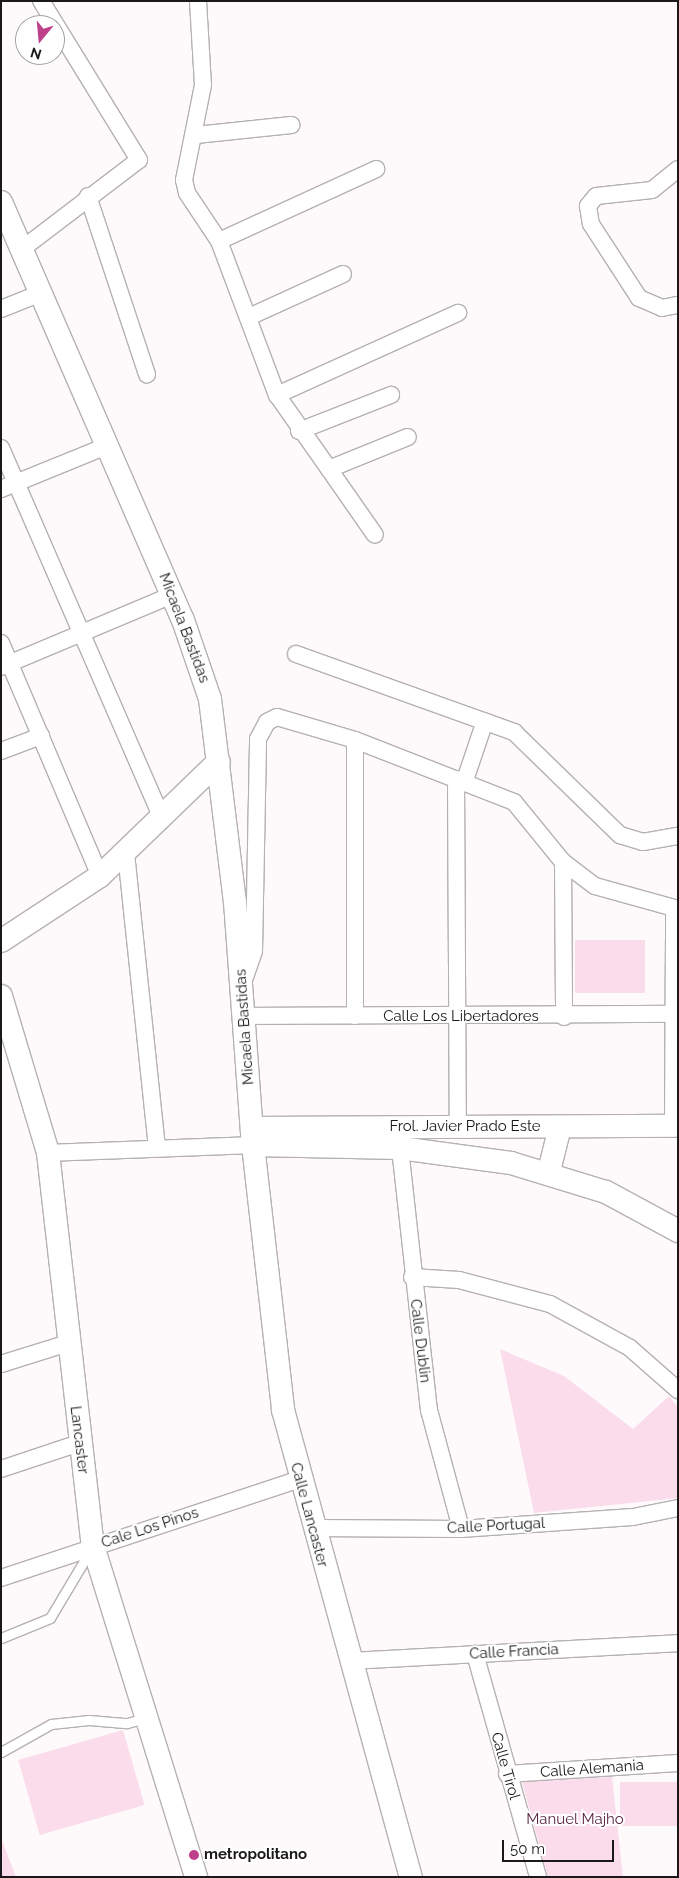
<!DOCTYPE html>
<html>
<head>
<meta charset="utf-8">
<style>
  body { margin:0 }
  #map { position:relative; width:679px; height:1878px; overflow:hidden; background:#fefafc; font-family:Raleway,sans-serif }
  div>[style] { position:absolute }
  .green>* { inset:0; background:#fbdcea; transform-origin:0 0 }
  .roads { filter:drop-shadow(1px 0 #b5b1b3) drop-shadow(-1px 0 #b5b1b3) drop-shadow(0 1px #b5b1b3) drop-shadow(0 -1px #b5b1b3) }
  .lane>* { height:9px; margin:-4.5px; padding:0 4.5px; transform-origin:4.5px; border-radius:4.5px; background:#fff }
  .street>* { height:16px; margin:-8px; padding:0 8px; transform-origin:8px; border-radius:8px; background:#fff }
  .secondary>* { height:22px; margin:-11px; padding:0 11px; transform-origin:11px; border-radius:11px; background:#fff }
  .dots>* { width:14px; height:14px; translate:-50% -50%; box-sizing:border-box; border:2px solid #fff; border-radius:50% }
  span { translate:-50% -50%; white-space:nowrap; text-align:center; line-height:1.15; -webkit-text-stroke:4px #fff; paint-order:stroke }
  .street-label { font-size:15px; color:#1a1819 }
  .park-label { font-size:15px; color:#5b2744 }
  .poi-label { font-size:15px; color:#1a1819; font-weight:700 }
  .left { translate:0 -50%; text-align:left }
  .frame { position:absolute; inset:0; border:2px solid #1a1819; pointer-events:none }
  .north { position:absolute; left:15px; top:15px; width:50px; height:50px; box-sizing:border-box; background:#fff; border:1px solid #a3a3a3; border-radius:50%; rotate:197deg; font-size:14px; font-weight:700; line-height:20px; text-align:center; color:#1a1819 }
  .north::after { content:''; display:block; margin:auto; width:18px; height:22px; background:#be3f8a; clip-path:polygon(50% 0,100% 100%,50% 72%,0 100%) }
  .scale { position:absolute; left:502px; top:1840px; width:112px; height:22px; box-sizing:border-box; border:2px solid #1a1819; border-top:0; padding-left:6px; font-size:15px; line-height:18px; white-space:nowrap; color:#1a1819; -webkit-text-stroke:4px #fff; paint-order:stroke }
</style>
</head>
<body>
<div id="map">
  <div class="green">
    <i style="left:645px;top:940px;width:53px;height:70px;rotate:90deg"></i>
    <i style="clip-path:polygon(500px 1349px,564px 1376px,633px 1429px,669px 1396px,678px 1407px,678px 1498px,534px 1513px)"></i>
    <i style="left:123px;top:1730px;width:78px;height:109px;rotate:74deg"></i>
    <i style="clip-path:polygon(612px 1777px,623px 1877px,548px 1877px,522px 1782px)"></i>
    <i style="left:678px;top:1782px;width:44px;height:58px;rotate:90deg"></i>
    <i style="clip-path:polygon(1px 1838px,16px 1877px,1px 1877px)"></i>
  </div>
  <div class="roads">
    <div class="lane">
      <i style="left:1px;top:1638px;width:53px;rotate:-22.2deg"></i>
      <i style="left:50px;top:1618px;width:78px;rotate:-59.2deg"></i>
      <i style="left:1px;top:1752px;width:57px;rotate:-29.2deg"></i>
      <i style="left:51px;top:1724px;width:38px;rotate:-6deg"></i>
      <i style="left:89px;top:1720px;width:38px;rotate:5deg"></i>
      <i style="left:127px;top:1723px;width:20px;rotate:-15deg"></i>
    </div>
    <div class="street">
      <i style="left:198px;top:1px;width:84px;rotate:86.6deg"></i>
      <i style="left:203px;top:85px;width:97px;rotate:101.3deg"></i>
      <i style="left:184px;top:180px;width:13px;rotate:77deg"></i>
      <i style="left:187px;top:193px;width:58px;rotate:56.3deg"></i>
      <i style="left:219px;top:241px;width:165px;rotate:69.4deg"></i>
      <i style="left:277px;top:395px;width:90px;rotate:54.9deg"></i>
      <i style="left:329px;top:469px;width:85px;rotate:-22.1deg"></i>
      <i style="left:196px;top:135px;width:96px;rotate:-6deg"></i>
      <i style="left:678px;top:169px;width:33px;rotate:141deg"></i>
      <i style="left:652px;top:190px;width:56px;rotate:173.9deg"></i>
      <i style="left:596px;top:196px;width:13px;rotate:129deg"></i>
      <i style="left:588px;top:206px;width:18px;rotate:81deg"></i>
      <i style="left:591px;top:224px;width:88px;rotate:57deg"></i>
      <i style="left:639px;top:298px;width:25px;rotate:23deg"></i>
      <i style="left:662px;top:308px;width:16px;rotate:-11deg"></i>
      <i style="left:88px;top:196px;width:188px;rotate:71.7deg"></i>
      <i style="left:219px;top:241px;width:173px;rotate:-24.6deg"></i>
      <i style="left:22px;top:249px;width:147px;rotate:-37.3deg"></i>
      <i style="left:139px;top:160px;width:187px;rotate:-121.6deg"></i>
      <i style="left:1px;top:309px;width:43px;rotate:-21.8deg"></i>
      <i style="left:251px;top:316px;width:101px;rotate:-24.5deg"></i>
      <i style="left:277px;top:395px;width:199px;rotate:-24.4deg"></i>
      <i style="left:299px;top:431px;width:99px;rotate:-21.4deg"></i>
      <i style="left:1px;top:448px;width:404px;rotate:66.5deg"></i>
      <i style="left:329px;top:469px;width:80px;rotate:55.1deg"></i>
      <i style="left:1px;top:489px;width:117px;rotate:-22.2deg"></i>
      <i style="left:1px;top:643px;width:253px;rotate:67deg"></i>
      <i style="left:296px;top:654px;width:232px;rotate:19.7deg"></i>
      <i style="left:514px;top:732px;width:148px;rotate:44.2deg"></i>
      <i style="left:620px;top:835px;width:24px;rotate:17deg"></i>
      <i style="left:643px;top:842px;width:36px;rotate:-10deg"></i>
      <i style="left:1px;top:667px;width:186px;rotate:-22.8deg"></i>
      <i style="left:1px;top:751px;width:43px;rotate:-20.6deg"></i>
      <i style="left:456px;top:779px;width:349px;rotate:89.7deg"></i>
      <i style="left:464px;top:783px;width:65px;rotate:-71.3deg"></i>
      <i style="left:126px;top:853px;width:297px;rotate:84deg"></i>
      <i style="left:563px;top:862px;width:155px;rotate:89.6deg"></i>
      <i style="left:243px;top:983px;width:34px;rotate:-71deg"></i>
      <i style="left:254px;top:951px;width:212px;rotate:-88.9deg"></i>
      <i style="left:258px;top:739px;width:19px;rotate:-62deg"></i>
      <i style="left:267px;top:722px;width:11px;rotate:-27deg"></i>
      <i style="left:277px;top:717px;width:81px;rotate:16.4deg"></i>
      <i style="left:355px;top:740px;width:171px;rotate:21.3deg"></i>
      <i style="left:514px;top:802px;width:77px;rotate:50.8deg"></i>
      <i style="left:563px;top:862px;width:40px;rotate:37deg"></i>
      <i style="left:595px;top:886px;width:86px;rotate:15.5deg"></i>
      <i style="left:244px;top:1016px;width:434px;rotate:-0.3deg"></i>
      <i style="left:355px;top:1016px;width:276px;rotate:-90deg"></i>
      <i style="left:673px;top:1126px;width:217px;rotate:-89.7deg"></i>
      <i style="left:400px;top:1148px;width:264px;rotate:83.7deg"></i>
      <i style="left:429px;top:1410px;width:123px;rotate:74.9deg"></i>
      <i style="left:48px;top:1153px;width:205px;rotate:-2.2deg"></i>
      <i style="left:412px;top:1277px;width:47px;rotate:3.7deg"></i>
      <i style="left:459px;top:1280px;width:94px;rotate:14.8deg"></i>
      <i style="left:550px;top:1304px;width:91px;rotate:28.8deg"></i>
      <i style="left:630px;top:1348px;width:64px;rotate:41.2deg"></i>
      <i style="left:1px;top:1364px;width:70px;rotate:-17.4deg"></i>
      <i style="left:1px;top:1469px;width:82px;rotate:-18.4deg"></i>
      <i style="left:313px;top:1528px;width:148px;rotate:0.4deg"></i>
      <i style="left:461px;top:1529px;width:172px;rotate:-4deg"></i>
      <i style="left:633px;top:1517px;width:46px;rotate:-11.3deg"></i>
      <i style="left:1px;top:1578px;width:313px;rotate:-18.3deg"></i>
      <i style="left:475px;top:1654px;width:232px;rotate:74.2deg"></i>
      <i style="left:349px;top:1661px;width:329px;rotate:-3.1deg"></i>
      <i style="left:507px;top:1774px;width:171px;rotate:-3.7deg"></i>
    </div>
    <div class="secondary">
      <i style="left:1px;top:202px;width:456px;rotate:66.5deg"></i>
      <i style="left:183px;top:620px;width:83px;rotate:71.1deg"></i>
      <i style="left:210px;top:699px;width:205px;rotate:83deg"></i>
      <i style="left:235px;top:902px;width:244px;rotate:85.8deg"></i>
      <i style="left:253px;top:1145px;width:267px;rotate:83.5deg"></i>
      <i style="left:283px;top:1410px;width:484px;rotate:74.7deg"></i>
      <i style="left:1px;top:941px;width:118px;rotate:-33.3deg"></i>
      <i style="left:100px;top:876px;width:165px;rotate:-44deg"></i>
      <i style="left:1px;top:996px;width:164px;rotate:73.3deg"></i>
      <i style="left:48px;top:1153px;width:396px;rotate:83.5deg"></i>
      <i style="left:93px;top:1546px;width:347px;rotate:72.7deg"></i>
      <i style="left:252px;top:1128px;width:426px;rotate:-0.3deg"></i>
      <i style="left:253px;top:1145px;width:147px;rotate:1.2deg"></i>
      <i style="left:400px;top:1148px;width:112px;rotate:7.7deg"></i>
      <i style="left:511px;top:1163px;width:99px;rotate:17deg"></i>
      <i style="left:606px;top:1192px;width:82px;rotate:28.4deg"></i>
      <i style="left:549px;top:1171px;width:45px;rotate:-76deg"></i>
    </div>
  </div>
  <div class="dots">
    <i style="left:194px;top:1855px;background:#be3f8a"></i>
  </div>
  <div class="street-label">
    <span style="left:184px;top:628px;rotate:69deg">Micaela Bastidas</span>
    <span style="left:461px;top:1017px">Calle Los Libertadores</span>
    <span style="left:245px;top:1027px;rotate:-94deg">Micaela Bastidas</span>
    <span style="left:465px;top:1127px">Frol. Javier Prado Este</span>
    <span style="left:420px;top:1341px;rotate:83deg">Calle Dublin</span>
    <span style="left:79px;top:1440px;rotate:83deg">Lancaster</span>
    <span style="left:309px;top:1515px;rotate:75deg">Calle Lancaster</span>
    <span style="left:496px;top:1526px;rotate:-3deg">Calle Portugal</span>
    <span style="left:150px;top:1528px;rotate:-18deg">Cale Los Pinos</span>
    <span style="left:514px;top:1652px;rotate:-3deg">Calle Francia</span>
    <span style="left:505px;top:1766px;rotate:74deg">Calle Tirol</span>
    <span style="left:592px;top:1769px;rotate:-4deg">Calle Alemania</span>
  </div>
  <div class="park-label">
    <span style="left:575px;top:1820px">Manuel Majho</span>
  </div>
  <div class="poi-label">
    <span class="left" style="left:204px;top:1855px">metropolitano</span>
  </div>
  <div class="frame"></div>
  <div class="north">N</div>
  <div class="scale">50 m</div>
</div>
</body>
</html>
